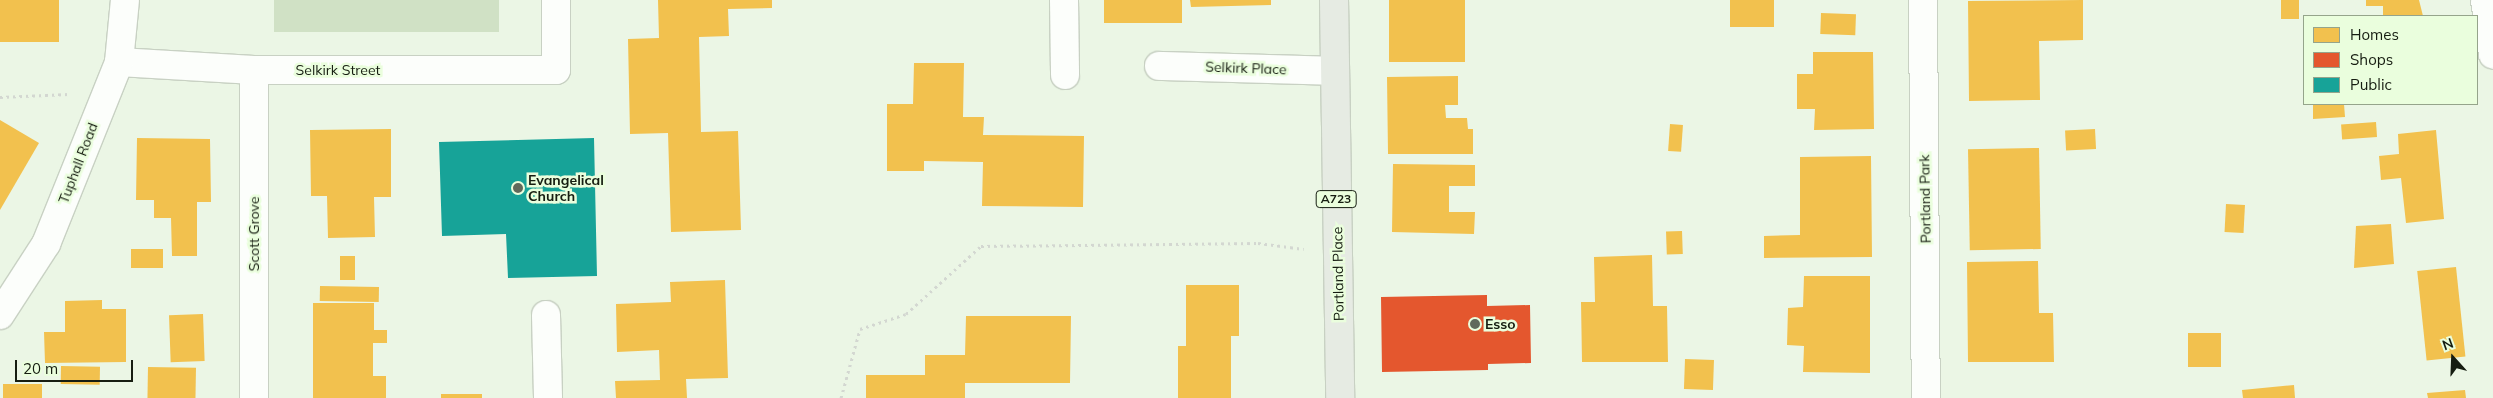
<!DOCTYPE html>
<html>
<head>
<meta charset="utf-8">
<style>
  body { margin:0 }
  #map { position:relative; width:2493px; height:398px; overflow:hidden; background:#ebf6e5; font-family:Mulish,sans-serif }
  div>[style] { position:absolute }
  .green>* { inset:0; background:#d0e1c5; transform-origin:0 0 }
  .homes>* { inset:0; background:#f2c14e; transform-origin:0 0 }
  .shops>* { inset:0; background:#e4572e }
  .public>* { inset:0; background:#17a398 }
  .path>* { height:3px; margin-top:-1.5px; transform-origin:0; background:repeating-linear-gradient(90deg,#d3d7d1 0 2.5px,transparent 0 6.5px) }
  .roads { filter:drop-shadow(1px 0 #c8d1c3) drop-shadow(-1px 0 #c8d1c3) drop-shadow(0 1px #c8d1c3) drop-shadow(0 -1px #c8d1c3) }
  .street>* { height:28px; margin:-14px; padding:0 14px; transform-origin:14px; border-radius:14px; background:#fcfefb }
  .primary>* { height:28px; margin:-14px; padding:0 14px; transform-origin:14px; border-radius:14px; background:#e6ebe3 }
  .dots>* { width:14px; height:14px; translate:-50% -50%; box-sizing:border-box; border:2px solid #eafedd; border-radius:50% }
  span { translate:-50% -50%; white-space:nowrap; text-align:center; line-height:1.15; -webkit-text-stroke:5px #eafedd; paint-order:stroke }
  .shield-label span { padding:1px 4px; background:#eafedd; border:1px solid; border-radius:4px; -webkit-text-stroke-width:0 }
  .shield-label { font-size:12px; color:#161d11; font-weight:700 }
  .street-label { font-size:14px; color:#161d11 }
  .poi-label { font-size:14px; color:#161d11; font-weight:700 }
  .left { translate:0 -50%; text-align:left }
  .legend { position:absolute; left:2303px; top:15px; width:175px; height:90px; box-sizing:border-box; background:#eafedd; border:1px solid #95a48b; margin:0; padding:6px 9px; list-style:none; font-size:15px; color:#161d11 }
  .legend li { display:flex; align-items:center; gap:10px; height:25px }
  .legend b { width:25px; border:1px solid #95a48b }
  .north { position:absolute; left:2428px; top:333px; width:50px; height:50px; -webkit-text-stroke:4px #eafedd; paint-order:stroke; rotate:340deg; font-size:14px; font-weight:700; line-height:20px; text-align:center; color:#161d11 }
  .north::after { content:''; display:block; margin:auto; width:18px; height:22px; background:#161d11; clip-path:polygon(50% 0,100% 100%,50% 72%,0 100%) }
  .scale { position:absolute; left:15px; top:360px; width:118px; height:22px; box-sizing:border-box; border:2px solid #161d11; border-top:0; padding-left:6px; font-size:15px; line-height:18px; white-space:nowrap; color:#161d11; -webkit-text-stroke:4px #eafedd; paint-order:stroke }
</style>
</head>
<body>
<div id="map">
  <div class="green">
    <i style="left:274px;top:0;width:225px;height:32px"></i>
  </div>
  <div class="homes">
    <i style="left:0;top:0;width:59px;height:42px"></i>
    <i style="clip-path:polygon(658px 0,772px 0,772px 8px,728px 9px,729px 36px,699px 37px,701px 132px,738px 131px,741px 230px,671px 232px,668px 133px,630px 134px,628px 39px,659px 38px)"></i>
    <i style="left:1104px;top:0;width:78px;height:23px"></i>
    <i style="clip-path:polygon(1190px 0,1271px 0,1271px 5px,1191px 7px)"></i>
    <i style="left:1389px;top:0;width:76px;height:62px"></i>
    <i style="left:1730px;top:0;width:44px;height:27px"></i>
    <i style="clip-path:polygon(2083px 0,2083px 40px,2039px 41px,2040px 100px,1969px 101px,1968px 1px)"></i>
    <i style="left:2281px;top:0;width:18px;height:19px"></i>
    <i style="clip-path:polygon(2366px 0,2419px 0,2423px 16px,2383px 16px,2383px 6px,2366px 6px)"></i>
    <i style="left:1821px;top:13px;width:35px;height:21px;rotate:2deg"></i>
    <i style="clip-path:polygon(1813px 52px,1873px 52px,1874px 129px,1814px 130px,1815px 109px,1797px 109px,1797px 74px,1813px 74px)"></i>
    <i style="clip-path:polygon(914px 63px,964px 63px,963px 117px,984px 117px,983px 135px,1084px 136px,1083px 207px,982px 206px,983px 162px,924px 161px,924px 171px,887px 171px,887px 104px,913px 104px)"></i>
    <i style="clip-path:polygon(1458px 76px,1458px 105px,1445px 105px,1446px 118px,1467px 118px,1468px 129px,1473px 129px,1473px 154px,1388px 154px,1387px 77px)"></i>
    <i style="clip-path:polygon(2313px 104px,2344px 104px,2345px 117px,2313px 119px)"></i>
    <i style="clip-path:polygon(0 120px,39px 143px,0 210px)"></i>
    <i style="left:2376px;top:122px;width:15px;height:35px;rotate:86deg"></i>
    <i style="left:1670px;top:124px;width:13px;height:27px;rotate:4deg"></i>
    <i style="clip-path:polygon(391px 129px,391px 197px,374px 197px,375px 237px,328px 238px,327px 196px,311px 196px,310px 130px)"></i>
    <i style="left:2095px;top:129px;width:20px;height:30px;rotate:87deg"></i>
    <i style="clip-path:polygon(2436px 130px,2444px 219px,2406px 223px,2401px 178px,2381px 180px,2379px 156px,2399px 154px,2398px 134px)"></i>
    <i style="clip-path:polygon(137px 138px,210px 139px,211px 202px,197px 202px,197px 256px,172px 256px,171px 218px,154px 218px,154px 200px,136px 200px)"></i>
    <i style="left:2039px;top:148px;width:101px;height:71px;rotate:89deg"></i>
    <i style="clip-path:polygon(1871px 156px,1872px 257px,1764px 258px,1764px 236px,1800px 235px,1800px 157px)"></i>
    <i style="clip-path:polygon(1393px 164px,1475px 165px,1475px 186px,1449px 186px,1449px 212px,1475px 212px,1474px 234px,1392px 232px)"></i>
    <i style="left:2226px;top:204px;width:19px;height:28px;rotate:3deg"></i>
    <i style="clip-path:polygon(2391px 224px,2394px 264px,2354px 268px,2356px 226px)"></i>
    <i style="left:1682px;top:231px;width:23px;height:16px;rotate:88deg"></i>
    <i style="left:163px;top:249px;width:19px;height:32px;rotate:90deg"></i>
    <i style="clip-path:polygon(1652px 255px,1653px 306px,1667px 306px,1668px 362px,1582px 362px,1581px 302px,1595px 302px,1594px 257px)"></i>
    <i style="left:340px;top:256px;width:15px;height:24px"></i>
    <i style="clip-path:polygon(2038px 261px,2039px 313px,2053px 313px,2054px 362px,1968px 362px,1967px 262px)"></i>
    <i style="left:2456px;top:267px;width:90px;height:39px;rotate:84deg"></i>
    <i style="clip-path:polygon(1804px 276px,1870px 276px,1870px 373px,1803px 372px,1804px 346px,1787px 345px,1788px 308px,1803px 307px)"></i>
    <i style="clip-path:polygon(725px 280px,728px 378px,686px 379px,687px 398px,616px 398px,615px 381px,660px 380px,659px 350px,617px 352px,616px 304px,671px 302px,670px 282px)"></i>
    <i style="clip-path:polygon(1186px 285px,1239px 285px,1239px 336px,1231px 336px,1231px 398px,1178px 398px,1178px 346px,1186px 346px)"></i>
    <i style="left:320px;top:286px;width:59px;height:15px;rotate:1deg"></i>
    <i style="clip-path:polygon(102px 300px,102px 309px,126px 309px,126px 362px,45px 363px,44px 332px,65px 332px,65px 301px)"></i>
    <i style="clip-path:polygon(313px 303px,374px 303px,374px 330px,387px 330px,387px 343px,373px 343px,373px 376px,386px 376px,386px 398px,313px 398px)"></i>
    <i style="left:203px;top:314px;width:47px;height:34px;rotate:88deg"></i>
    <i style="clip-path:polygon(966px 316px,1071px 316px,1070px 383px,965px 383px,965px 398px,866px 398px,866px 375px,925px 375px,925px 355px,965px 355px)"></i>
    <i style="left:2221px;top:333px;width:34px;height:33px;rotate:90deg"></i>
    <i style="left:1685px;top:359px;width:29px;height:30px;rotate:2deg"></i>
    <i style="left:61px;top:366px;width:39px;height:18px;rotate:1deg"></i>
    <i style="left:148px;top:367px;width:48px;height:31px;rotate:1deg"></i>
    <i style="left:42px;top:384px;width:14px;height:39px;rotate:90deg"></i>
    <i style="clip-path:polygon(2294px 385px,2295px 398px,2243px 398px,2242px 390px)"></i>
    <i style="clip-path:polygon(2465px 390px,2466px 398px,2428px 398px,2427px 393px)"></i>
    <i style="left:441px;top:394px;width:41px;height:4px"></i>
  </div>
  <div class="shops">
    <i style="clip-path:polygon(1487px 295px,1487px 306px,1530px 305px,1531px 363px,1488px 364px,1488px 370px,1382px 372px,1381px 297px)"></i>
  </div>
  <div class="public">
    <i style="clip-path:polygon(594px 138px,597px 276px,508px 278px,506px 234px,442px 236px,439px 142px)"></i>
  </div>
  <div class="path">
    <i style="left:0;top:97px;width:69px;rotate:-2.5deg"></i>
    <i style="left:841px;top:398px;width:72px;rotate:-74.6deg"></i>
    <i style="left:860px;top:329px;width:48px;rotate:-18.1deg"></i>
    <i style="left:906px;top:314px;width:101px;rotate:-42.2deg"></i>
    <i style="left:981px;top:246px;width:277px;rotate:-0.6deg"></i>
    <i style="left:1258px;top:243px;width:46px;rotate:7.4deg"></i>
  </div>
  <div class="roads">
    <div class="street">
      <i style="left:1064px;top:0;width:75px;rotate:89.2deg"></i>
      <i style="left:1923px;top:0;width:398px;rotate:89.6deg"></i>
      <i style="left:2485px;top:0;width:55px;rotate:81.6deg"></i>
      <i style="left:119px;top:62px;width:135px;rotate:3.4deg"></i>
      <i style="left:254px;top:70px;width:302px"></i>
      <i style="left:556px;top:70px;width:70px;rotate:-90deg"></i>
      <i style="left:1159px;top:66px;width:175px;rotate:1.6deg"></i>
      <i style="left:254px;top:70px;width:328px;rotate:90deg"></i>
      <i style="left:0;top:315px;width:85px;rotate:-57.1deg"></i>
      <i style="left:46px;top:244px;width:196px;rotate:-68.1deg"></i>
      <i style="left:119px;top:62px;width:62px;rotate:-84.5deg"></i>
      <i style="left:546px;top:315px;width:83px;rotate:88.6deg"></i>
    </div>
    <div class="primary">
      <i style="left:1334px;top:0;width:398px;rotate:89.1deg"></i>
    </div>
  </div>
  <div class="dots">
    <i style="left:518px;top:188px;background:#61695b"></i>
    <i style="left:1475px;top:324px;background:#61695b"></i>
  </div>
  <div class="shield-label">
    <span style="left:1336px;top:199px">A723</span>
  </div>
  <div class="street-label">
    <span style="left:1246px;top:68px;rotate:2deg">Selkirk Place</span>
    <span style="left:338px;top:70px">Selkirk Street</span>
    <span style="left:78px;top:163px;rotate:-69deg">Tuphall Road</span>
    <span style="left:1925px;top:199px;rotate:-91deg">Portland Park</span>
    <span style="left:254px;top:234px;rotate:-90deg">Scott Grove</span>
    <span style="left:1338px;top:274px;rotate:-91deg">Portland Place</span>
  </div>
  <div class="poi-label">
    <span class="left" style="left:528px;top:188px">Evangelical<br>Church</span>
    <span class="left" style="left:1485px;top:324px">Esso</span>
  </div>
  <ul class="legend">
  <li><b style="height:14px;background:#f2c14e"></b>Homes</li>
  <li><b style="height:14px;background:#e4572e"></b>Shops</li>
  <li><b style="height:14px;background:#17a398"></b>Public</li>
  </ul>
  <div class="north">N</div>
  <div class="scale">20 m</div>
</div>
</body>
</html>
